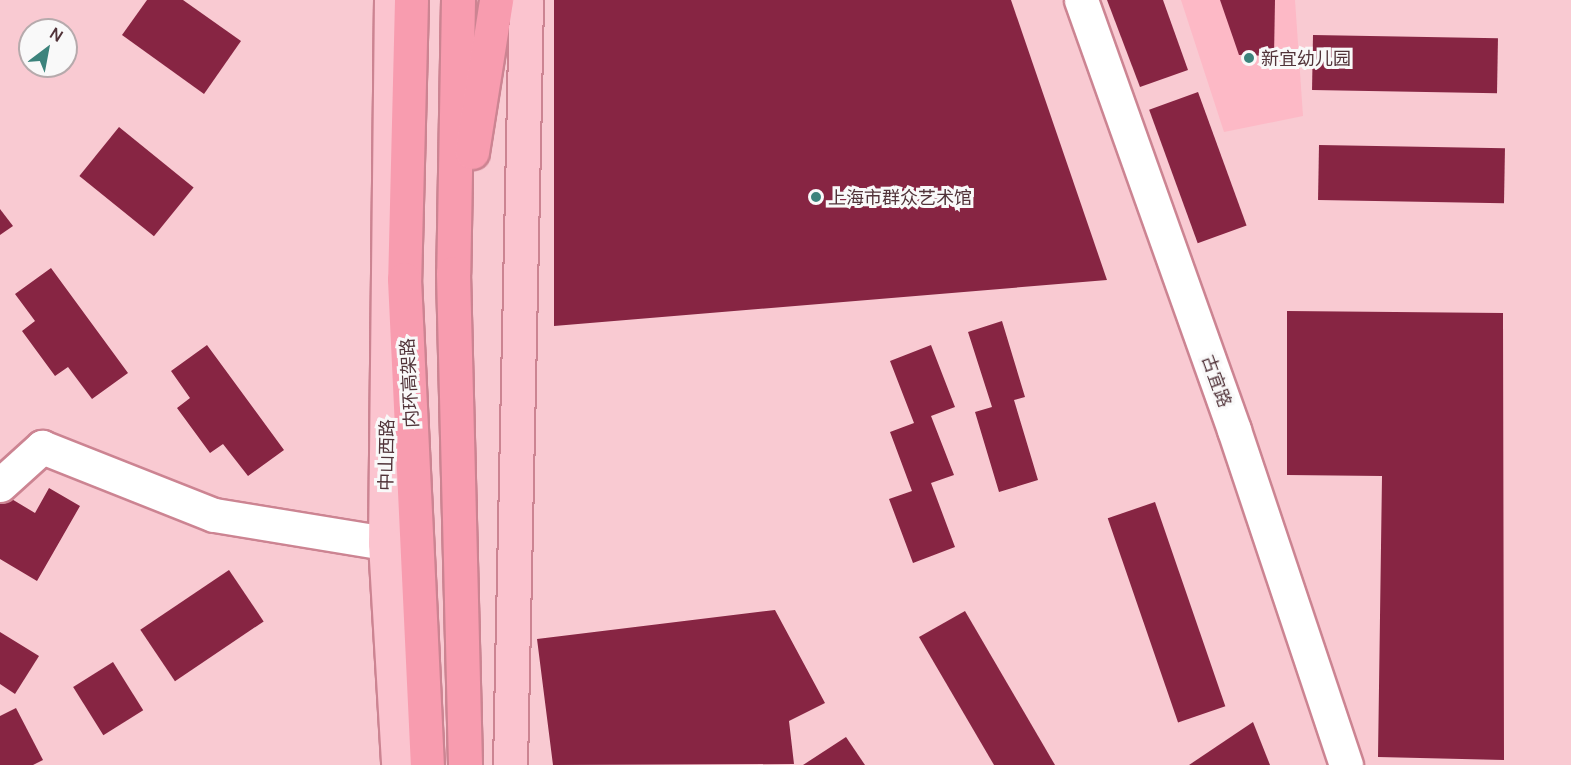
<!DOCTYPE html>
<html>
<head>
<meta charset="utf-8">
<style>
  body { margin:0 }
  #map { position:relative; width:1571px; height:765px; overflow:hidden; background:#f9cad2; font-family:Manrope,"Noto Sans SC",sans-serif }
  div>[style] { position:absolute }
  .built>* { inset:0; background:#fdb9c6 }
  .building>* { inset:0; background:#872543; transform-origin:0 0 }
  .roads { filter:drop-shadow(2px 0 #cc8492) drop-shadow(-2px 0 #cc8492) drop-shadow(0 2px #cc8492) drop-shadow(0 -2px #cc8492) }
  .minor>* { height:33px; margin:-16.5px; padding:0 16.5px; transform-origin:16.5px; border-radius:16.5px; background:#fff }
  .major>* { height:33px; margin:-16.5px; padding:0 16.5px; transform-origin:16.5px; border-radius:16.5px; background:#fbc4cf }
  .highway>* { height:33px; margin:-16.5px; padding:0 16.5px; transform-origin:16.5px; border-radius:16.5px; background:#f89caf }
  .dots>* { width:16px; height:16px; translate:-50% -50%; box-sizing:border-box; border:3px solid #f9f9f9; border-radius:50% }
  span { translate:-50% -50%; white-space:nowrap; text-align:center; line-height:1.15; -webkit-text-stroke:6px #f9f9f9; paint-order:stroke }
  .poi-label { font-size:18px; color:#513339 }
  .left { translate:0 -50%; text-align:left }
  .street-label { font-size:18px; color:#513339 }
  .north { position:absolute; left:18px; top:18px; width:60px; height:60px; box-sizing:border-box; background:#f9f9f9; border:2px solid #b6aaac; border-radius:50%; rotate:32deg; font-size:16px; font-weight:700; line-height:24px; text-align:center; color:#513339 }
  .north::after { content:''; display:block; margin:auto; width:21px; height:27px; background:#3c837c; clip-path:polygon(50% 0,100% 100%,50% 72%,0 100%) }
</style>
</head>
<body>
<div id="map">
  <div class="built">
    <i style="clip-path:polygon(1181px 0,1295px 0,1303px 116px,1224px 132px)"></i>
  </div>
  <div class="building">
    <i style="clip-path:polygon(147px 0,183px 0,241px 41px,204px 94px,122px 35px)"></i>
    <i style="clip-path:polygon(554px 0,1011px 0,1107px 280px,554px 326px)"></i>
    <i style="clip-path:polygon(1107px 0,1163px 0,1188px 70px,1140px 87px)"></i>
    <i style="clip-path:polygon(1220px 0,1275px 0,1274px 56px,1239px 55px)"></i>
    <i style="left:1313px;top:35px;width:185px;height:55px;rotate:1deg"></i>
    <i style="left:1198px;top:92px;width:142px;height:52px;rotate:70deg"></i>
    <i style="left:119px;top:127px;width:96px;height:63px;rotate:39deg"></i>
    <i style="left:1319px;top:145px;width:186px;height:55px;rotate:1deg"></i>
    <i style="clip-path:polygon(0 209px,13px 226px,0 235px)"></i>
    <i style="clip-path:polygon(51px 268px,128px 373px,92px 399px,68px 367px,55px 376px,22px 331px,35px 321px,15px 294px)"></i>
    <i style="clip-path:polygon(1287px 311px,1503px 313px,1504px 760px,1378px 757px,1382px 476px,1287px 475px)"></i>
    <i style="clip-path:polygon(1002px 321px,1025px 397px,1014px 400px,1038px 480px,999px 492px,975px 412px,992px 407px,968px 332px)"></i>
    <i style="clip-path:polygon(207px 345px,284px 450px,248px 476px,223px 444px,210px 453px,177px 408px,190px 398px,171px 371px)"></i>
    <i style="clip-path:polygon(931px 345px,955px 407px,931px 416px,954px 475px,931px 483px,955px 547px,913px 563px,889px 499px,912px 491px,890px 432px,914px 423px,890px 361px)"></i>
    <i style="clip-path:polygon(49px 488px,80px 506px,37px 581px,0 559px,0 503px,5px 495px,35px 513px)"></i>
    <i style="left:1155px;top:502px;width:216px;height:50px;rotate:71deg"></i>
    <i style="left:229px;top:570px;width:62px;height:107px;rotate:56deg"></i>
    <i style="clip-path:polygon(775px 610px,825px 703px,789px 721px,794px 764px,553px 765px,537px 639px)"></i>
    <i style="clip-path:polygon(965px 611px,1055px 765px,994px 765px,919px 637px)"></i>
    <i style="clip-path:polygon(0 632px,39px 656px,15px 694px,0 684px)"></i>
    <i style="left:113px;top:662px;width:57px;height:47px;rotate:58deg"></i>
    <i style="clip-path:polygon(16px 708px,43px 760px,33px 765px,0 765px,0 716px)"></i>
    <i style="clip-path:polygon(1253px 722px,1270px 765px,1189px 765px)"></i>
    <i style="clip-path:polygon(846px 737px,865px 765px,803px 765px)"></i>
  </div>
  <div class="roads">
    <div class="minor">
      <i style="left:1081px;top:0;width:456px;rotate:70.4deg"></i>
      <i style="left:1234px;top:430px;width:353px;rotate:71.5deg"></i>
      <i style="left:0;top:485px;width:57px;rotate:-42.1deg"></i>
      <i style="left:42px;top:447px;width:185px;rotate:21.6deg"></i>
      <i style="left:214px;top:515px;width:173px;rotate:9.3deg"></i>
    </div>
    <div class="major">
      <i style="left:391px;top:0;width:543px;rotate:90.63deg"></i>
      <i style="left:385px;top:543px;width:222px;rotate:86.6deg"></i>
      <i style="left:510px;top:765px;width:765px;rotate:-88.8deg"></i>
    </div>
    <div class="highway">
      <i style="left:411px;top:0;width:279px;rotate:91.4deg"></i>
      <i style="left:404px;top:279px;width:487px;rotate:87.3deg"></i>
      <i style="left:458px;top:0;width:273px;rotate:91deg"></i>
      <i style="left:453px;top:273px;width:492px;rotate:88.6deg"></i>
      <i style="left:472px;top:152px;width:154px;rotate:-81deg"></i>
    </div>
  </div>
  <div class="dots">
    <i style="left:1249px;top:58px;background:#3c837c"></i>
    <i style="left:816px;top:197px;background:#3c837c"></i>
  </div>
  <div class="poi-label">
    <span class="left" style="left:1261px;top:58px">新宜幼儿园</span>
    <span class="left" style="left:828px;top:197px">上海市群众艺术馆</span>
  </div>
  <div class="street-label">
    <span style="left:1217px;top:381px;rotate:70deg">古宜路</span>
    <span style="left:409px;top:383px;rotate:-93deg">内环高架路</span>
    <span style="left:386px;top:455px;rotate:-89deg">中山西路</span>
  </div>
  <div class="north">N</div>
</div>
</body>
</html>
